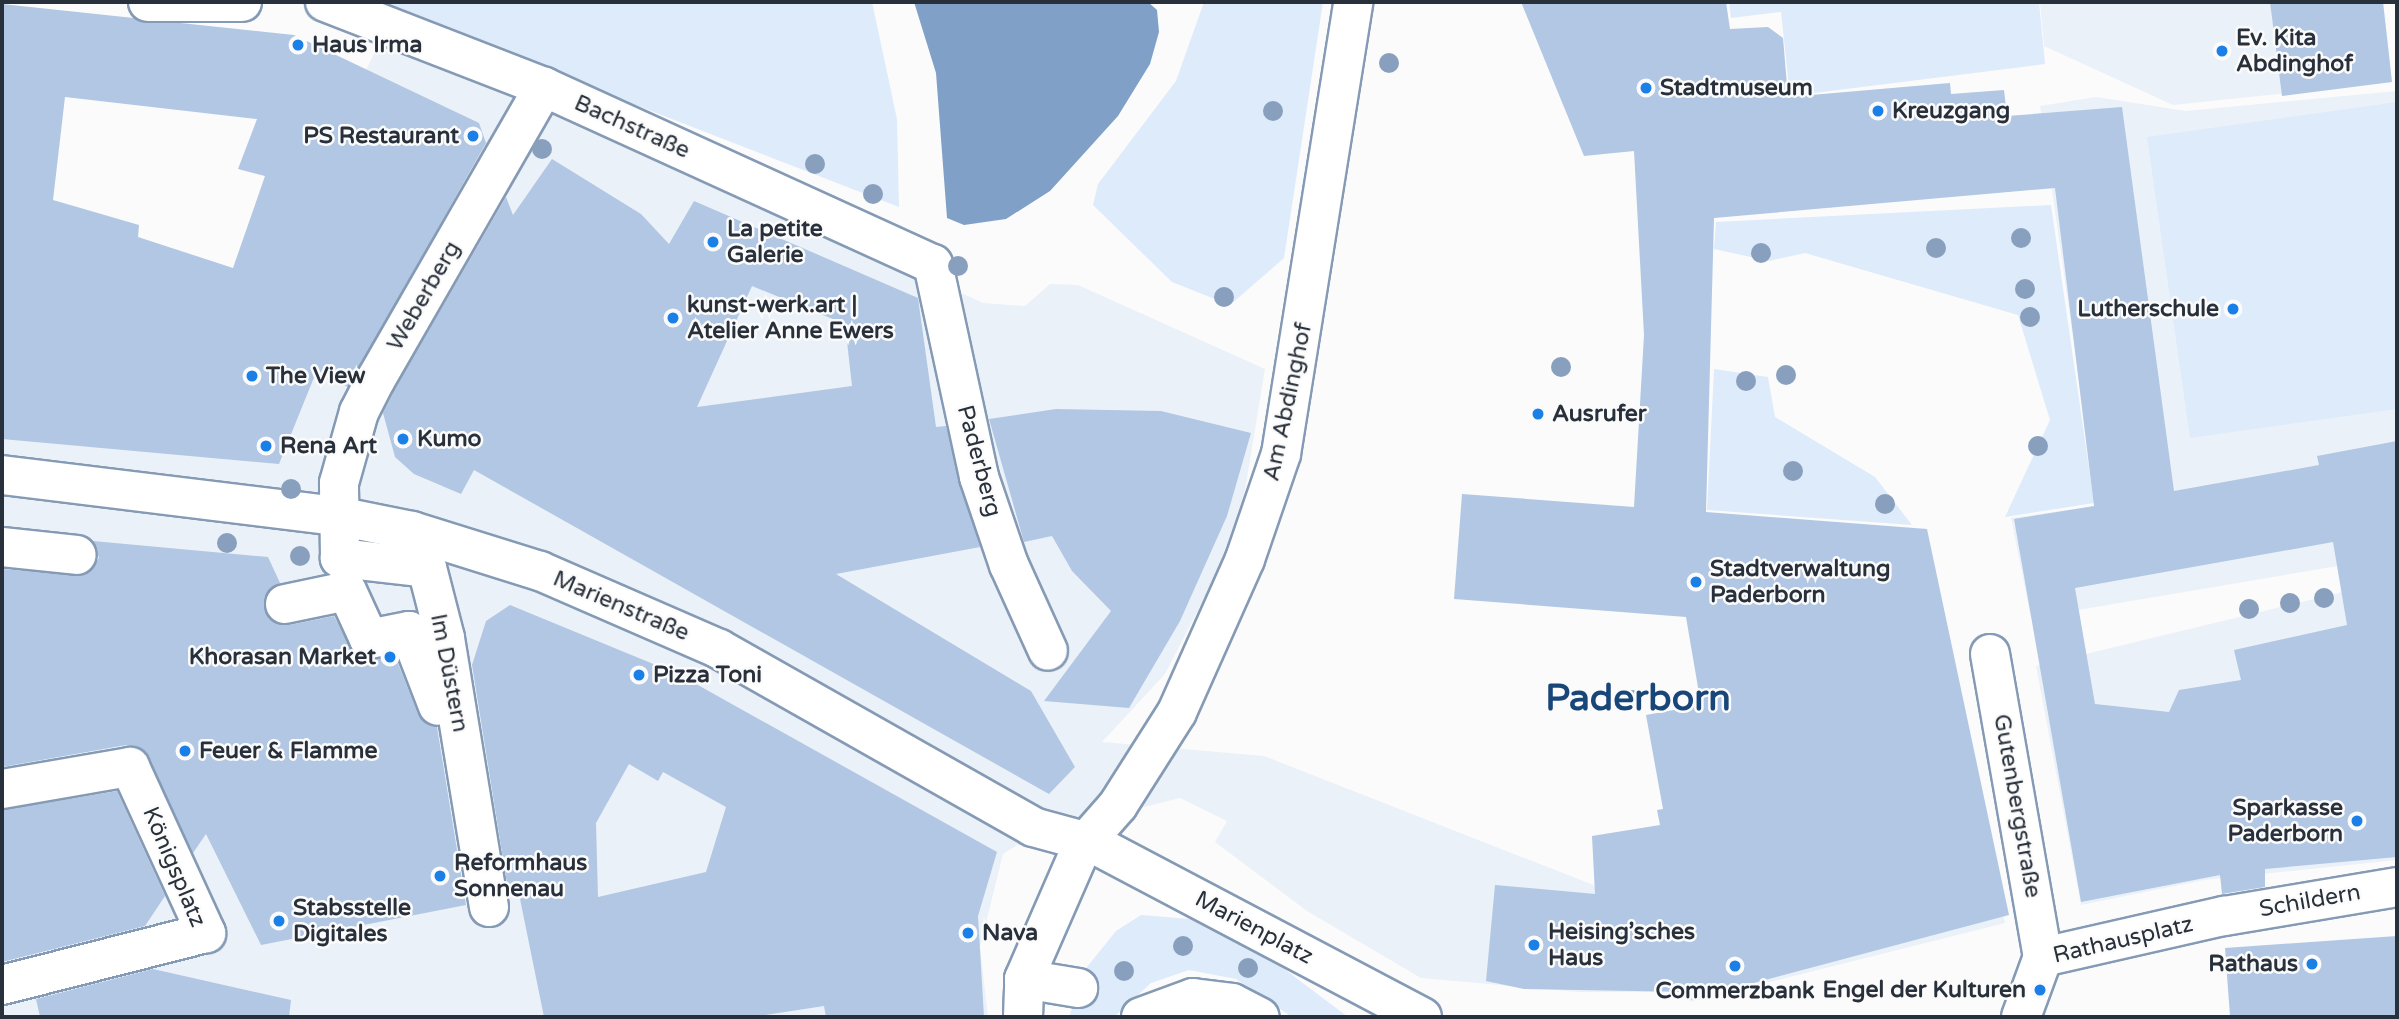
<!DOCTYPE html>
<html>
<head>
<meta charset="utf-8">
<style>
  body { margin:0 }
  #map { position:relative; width:2399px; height:1019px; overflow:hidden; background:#fbfbfb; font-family:"Varela Round",sans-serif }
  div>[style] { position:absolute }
  .built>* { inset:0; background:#ebf1f8 }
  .green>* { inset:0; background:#deebfb }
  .water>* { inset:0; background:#80a0c8 }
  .building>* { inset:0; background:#b1c7e3 }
  .roads { filter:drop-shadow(2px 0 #859ab4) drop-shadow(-2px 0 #859ab4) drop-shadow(0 2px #859ab4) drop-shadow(0 -2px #859ab4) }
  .street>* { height:38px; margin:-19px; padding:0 19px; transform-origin:19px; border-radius:19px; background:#fff }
  .trees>* { width:20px; height:20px; margin:-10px; border-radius:50%; background:#88a0bd }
  .dots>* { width:19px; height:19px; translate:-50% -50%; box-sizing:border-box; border:4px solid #fbfbfb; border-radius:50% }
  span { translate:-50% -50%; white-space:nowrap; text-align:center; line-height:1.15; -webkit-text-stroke:5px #fbfbfb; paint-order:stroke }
  .poi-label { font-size:23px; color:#28303b; font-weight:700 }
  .left { translate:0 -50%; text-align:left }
  .right { translate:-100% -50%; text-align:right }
  .street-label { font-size:23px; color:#28303b }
  .town-label { font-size:37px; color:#194679; font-weight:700 }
  .frame { position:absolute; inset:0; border:4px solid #28303b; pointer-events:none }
</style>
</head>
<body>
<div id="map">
  <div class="built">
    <i style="clip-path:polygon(2040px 2px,2383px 2px,2392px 82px,2173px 105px,2044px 46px)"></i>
    <i style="clip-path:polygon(386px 29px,983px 303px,1025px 306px,1050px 284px,1078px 285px,1265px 369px,1238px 533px,1165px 674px,1102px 742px,1264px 756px,1629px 899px,1948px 657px,2005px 923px,1690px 1002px,1685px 982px,1663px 986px,1662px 992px,1579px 992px,1421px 978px,1307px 911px,1215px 842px,1227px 821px,1180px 798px,1035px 834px,1003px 854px,980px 947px,988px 1017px,2px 1017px,2px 289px,244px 320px)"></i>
    <i style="clip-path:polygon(2397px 91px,2397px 556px,2031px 618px,2011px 518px,2097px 506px,2040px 106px,2096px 97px,2186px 111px)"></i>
    <i style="clip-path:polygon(2397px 579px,2397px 860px,2204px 880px,2081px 905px,2036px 666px)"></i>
  </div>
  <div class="green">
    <i style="clip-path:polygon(370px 2px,872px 2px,897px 119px,899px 207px)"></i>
    <i style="clip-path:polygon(1204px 2px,1323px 2px,1284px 258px,1230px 305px,1172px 282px,1093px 205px,1098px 184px,1176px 81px)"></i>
    <i style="clip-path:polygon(1729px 2px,2039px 2px,2045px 64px,1790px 96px,1781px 12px,1731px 18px)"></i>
    <i style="clip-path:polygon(2397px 102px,2397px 409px,2190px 438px,2147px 137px)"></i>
    <i style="clip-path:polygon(2051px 205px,2094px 503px,2005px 517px,2050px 420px,2018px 315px,1805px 253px,1769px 261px,1714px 249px,1716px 222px)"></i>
    <i style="clip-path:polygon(1714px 369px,1768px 377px,1775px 417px,1875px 477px,1912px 525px,1707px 510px)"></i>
    <i style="clip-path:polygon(1141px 915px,1202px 920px,1263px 953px,1348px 1017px,1292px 1017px,1236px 979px,1189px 970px,1151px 983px,1114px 1017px,1069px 1017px,1087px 967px,1116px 931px)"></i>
  </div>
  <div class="water">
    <i style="clip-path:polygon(914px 2px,1148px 2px,1157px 10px,1159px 32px,1150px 64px,1118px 116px,1050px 191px,1006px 219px,964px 225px,947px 218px,936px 73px)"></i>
  </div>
  <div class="building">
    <i style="clip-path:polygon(evenodd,1521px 2px,1726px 2px,1730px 29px,1768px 27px,1783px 38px,1788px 97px,1950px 83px,1951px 94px,2004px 90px,2007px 116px,2122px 107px,2174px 491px,2319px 465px,2317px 456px,2397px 441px,2397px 857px,2265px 869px,2265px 887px,2222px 894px,2220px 875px,2081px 902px,2014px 519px,2094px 506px,2055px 188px,1714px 218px,1706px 512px,1927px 529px,2009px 915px,1690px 1000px,1689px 992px,1524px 989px,1486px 981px,1495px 885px,1595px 894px,1592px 836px,1660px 825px,1657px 810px,1663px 809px,1646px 715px,1701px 705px,1686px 617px,1454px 599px,1462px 494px,1634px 507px,1644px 335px,1634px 151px,1584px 156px,1521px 2px,2333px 542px,2347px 625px,2234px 650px,2241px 680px,2179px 690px,2169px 712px,2095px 704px,2075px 588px,2333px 542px)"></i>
    <i style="clip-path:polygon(2270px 2px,2383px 2px,2392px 82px,2282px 96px)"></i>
    <i style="clip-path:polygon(evenodd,2px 4px,294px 35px,479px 123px,486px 143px,348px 387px,315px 375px,279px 464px,2px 439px,2px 4px,65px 97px,257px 119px,238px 169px,265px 176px,233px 268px,138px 237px,139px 225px,53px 200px,65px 97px)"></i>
    <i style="clip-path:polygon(evenodd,552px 159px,641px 214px,669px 244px,694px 201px,918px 298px,936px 427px,946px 426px,980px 547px,836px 574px,1031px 691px,1075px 767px,1049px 794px,474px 470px,461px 494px,414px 474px,395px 457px,383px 413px,395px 389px,506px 197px,513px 215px,552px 159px,752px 286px,845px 324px,852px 386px,697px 407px,752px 286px)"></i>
    <i style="clip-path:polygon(1056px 409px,1161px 411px,1251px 433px,1227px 516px,1180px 621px,1129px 708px,1044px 701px,1111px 611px,1072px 571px,1052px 536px,1024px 542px,989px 419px)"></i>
    <i style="clip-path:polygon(93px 541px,268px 557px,280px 583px,264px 598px,269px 619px,289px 625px,334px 616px,355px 656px,395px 656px,418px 714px,437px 727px,466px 905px,261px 945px,206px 834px,193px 853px,144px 750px,126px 745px,2px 767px,2px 569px,85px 575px,99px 558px)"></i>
    <i style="clip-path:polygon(evenodd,510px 605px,680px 675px,997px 852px,978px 916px,984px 1017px,826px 1017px,824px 1006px,753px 1017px,544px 1017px,519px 894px,509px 896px,472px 665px,486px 621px,510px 605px,629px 764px,658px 781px,663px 772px,726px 807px,706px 872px,598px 897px,596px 823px,629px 764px)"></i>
    <i style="clip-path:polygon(117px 791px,165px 896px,145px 926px,2px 962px,2px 810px)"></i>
    <i style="clip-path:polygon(2397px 936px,2397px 1017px,2230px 1016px,2225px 948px)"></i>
    <i style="clip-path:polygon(153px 969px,291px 1000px,289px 1017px,40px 1017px,36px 999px)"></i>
  </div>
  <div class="roads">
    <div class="street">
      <i style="left:148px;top:2px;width:94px"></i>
      <i style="left:325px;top:2px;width:235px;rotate:21.2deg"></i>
      <i style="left:544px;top:87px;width:427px;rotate:24.5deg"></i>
      <i style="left:933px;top:264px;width:218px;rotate:77.8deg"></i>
      <i style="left:979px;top:477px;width:93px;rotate:71.2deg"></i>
      <i style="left:1009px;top:565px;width:94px;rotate:65.6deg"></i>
      <i style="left:2px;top:475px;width:338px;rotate:7deg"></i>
      <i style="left:338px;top:516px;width:76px;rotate:11.5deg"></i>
      <i style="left:412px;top:531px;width:134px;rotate:17.4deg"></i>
      <i style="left:540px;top:571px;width:195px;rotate:23.5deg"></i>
      <i style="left:719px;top:649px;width:361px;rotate:29.5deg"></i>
      <i style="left:1033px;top:827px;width:61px;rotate:15.2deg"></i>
      <i style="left:1092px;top:843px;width:373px;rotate:27.8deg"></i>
      <i style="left:2px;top:547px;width:75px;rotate:6.1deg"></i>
      <i style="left:285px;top:604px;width:63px;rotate:-11.8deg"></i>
      <i style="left:347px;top:591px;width:53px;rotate:65.4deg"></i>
      <i style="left:369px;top:639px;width:41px;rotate:-11.3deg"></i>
      <i style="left:409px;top:631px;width:80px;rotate:68.9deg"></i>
      <i style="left:1990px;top:654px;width:308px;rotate:80.1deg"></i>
      <i style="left:2px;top:789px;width:130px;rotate:-9.8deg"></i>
      <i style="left:130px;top:767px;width:183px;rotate:65.4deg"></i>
      <i style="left:206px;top:933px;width:211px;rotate:165.7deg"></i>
      <i style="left:489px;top:907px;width:273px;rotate:-99.3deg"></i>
      <i style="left:445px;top:638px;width:72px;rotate:-104.4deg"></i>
      <i style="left:427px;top:568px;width:88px;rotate:-173.4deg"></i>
      <i style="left:340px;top:558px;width:75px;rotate:-90.8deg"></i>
      <i style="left:339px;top:483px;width:74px;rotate:-74.3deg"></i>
      <i style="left:359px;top:412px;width:37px;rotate:-63deg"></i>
      <i style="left:376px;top:379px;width:337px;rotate:-60.1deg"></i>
      <i style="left:1024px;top:979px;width:55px;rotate:9.5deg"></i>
      <i style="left:1023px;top:1017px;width:38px;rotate:-88deg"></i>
      <i style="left:1024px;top:979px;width:145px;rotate:-66.4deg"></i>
      <i style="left:1082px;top:846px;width:55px;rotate:-48.7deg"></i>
      <i style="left:1118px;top:805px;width:110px;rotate:-57.6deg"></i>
      <i style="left:1177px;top:712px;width:167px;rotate:-66deg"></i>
      <i style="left:1245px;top:559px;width:111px;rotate:-71.1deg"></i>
      <i style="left:1281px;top:454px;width:458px;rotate:-80.9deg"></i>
      <i style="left:1141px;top:1017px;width:55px;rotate:-20.1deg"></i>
      <i style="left:1193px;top:998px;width:39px;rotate:7deg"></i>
      <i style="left:1232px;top:1003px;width:31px;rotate:27deg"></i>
      <i style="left:2021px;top:1017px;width:64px;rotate:-69.9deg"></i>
      <i style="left:2043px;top:957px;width:186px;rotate:-12.8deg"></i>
      <i style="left:2224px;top:916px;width:175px;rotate:-9.5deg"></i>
    </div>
  </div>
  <div class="trees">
    <i style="left:1389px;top:63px"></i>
    <i style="left:1273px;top:111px"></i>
    <i style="left:542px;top:149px"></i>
    <i style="left:815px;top:164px"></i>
    <i style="left:873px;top:194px"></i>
    <i style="left:2021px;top:238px"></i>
    <i style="left:1936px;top:248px"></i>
    <i style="left:1761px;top:253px"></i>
    <i style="left:958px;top:266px"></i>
    <i style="left:2025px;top:289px"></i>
    <i style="left:1224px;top:297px"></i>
    <i style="left:2030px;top:317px"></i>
    <i style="left:1561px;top:367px"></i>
    <i style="left:1786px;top:375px"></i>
    <i style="left:1746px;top:381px"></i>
    <i style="left:2038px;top:446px"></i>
    <i style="left:1793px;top:471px"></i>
    <i style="left:291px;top:489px"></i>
    <i style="left:1885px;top:504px"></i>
    <i style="left:227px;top:543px"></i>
    <i style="left:300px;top:556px"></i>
    <i style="left:2324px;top:598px"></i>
    <i style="left:2290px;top:603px"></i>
    <i style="left:2249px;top:609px"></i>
    <i style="left:1632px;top:700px"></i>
    <i style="left:1183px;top:946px"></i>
    <i style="left:1248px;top:968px"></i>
    <i style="left:1124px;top:971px"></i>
  </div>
  <div class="dots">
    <i style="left:298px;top:45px;background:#1a7fe7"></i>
    <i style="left:2222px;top:51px;background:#1a7fe7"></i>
    <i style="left:1646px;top:88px;background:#1a7fe7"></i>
    <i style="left:1878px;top:111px;background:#1a7fe7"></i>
    <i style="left:473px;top:136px;background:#1a7fe7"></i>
    <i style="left:713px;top:242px;background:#1a7fe7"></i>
    <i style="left:2233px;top:309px;background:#1a7fe7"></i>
    <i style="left:673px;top:318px;background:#1a7fe7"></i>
    <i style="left:252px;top:376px;background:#1a7fe7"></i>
    <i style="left:1538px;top:414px;background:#1a7fe7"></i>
    <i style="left:403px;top:439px;background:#1a7fe7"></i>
    <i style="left:266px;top:446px;background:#1a7fe7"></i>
    <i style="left:1696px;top:582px;background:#1a7fe7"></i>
    <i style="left:390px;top:657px;background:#1a7fe7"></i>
    <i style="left:639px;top:675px;background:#1a7fe7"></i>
    <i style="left:185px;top:751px;background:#1a7fe7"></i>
    <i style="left:2357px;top:821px;background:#1a7fe7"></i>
    <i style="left:440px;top:876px;background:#1a7fe7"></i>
    <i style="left:279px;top:921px;background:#1a7fe7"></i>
    <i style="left:968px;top:933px;background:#1a7fe7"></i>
    <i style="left:1534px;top:945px;background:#1a7fe7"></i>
    <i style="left:2312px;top:964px;background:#1a7fe7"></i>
    <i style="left:1735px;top:966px;background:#1a7fe7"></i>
    <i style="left:2040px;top:990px;background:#1a7fe7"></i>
  </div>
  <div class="poi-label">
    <span class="left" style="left:2236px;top:51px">Ev. Kita<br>Abdinghof</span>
    <span class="left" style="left:312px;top:45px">Haus Irma</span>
    <span class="left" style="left:1660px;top:88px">Stadtmuseum</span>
    <span class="left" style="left:1892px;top:111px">Kreuzgang</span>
    <span class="right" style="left:459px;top:136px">PS Restaurant</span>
    <span class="left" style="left:727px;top:242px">La petite<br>Galerie</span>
    <span class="left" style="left:687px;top:318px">kunst-werk.art |<br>Atelier Anne Ewers</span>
    <span class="right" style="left:2219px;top:309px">Lutherschule</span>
    <span class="left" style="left:266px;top:376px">The View</span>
    <span class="left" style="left:1552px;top:414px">Ausrufer</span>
    <span class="left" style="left:417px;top:439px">Kumo</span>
    <span class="left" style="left:280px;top:446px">Rena Art</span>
    <span class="left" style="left:1710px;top:582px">Stadtverwaltung<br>Paderborn</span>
    <span class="right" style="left:376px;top:657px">Khorasan Market</span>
    <span class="left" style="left:653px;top:675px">Pizza Toni</span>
    <span class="left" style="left:199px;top:751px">Feuer &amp; Flamme</span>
    <span class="right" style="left:2343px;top:821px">Sparkasse<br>Paderborn</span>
    <span class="left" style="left:454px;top:876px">Reformhaus<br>Sonnenau</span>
    <span class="left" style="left:293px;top:921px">Stabsstelle<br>Digitales</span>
    <span class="left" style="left:1548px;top:945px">Heising’sches<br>Haus</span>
    <span class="left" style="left:982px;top:933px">Nava</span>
    <span class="right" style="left:2298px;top:964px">Rathaus</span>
    <span class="right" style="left:2026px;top:990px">Engel der Kulturen</span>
    <span style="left:1735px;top:991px">Commerzbank</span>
  </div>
  <div class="street-label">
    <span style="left:632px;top:127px;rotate:24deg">Bachstraße</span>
    <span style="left:424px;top:296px;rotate:-60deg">Weberberg</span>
    <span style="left:1288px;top:402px;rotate:-78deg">Am Abdinghof</span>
    <span style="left:979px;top:461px;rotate:75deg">Paderberg</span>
    <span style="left:621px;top:606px;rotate:23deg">Marienstraße</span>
    <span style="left:449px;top:673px;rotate:79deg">Im Düstern</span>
    <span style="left:2017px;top:806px;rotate:80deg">Gutenbergstraße</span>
    <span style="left:174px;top:867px;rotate:67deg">Königsplatz</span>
    <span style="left:2310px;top:901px;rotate:-10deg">Schildern</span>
    <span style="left:1254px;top:928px;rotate:28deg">Marienplatz</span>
    <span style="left:2123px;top:940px;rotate:-13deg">Rathausplatz</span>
  </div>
  <div class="town-label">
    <span style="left:1638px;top:699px">Paderborn</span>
  </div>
  <div class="frame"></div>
</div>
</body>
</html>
